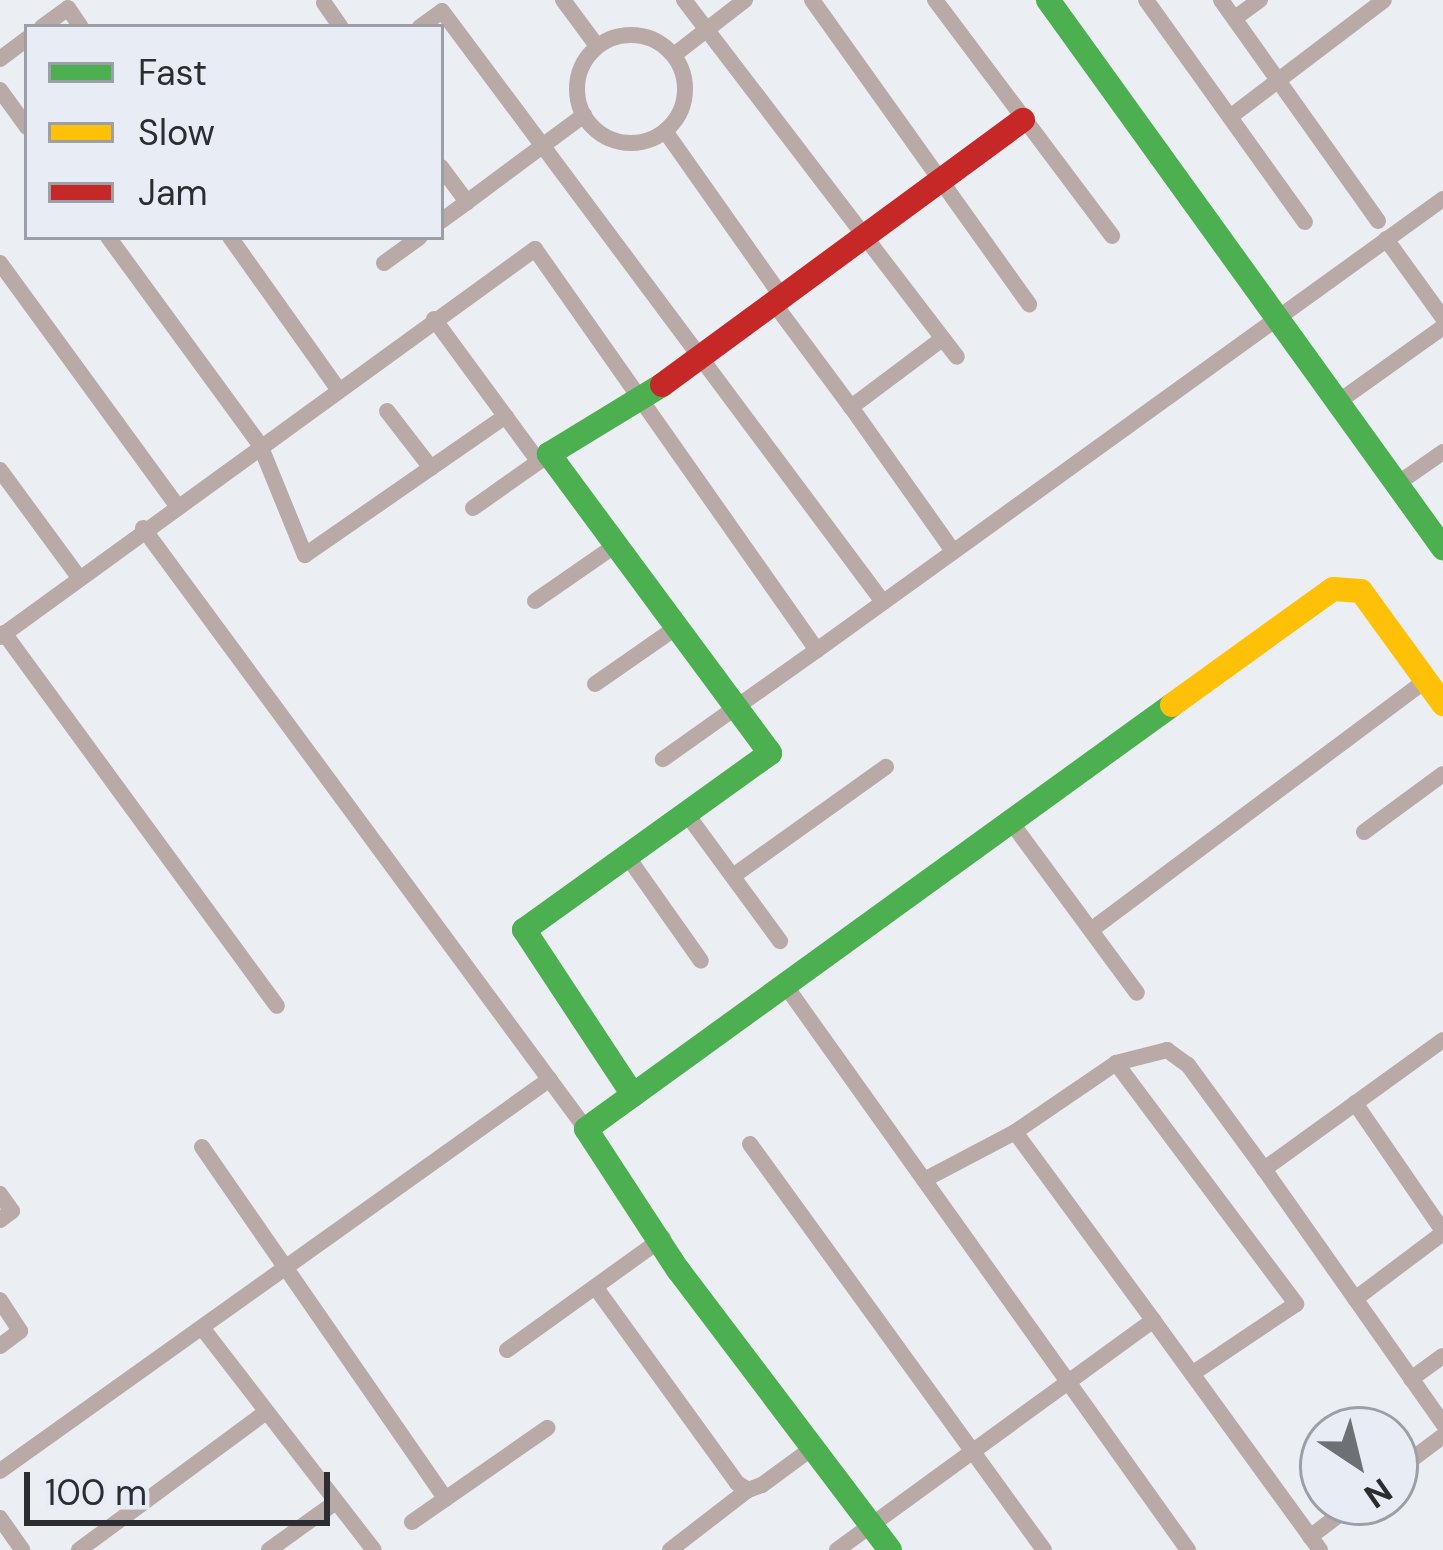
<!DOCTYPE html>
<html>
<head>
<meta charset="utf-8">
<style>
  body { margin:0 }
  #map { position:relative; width:1443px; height:1550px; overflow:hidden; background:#ebeef2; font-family:"DM Sans",sans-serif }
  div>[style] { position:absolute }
  .street>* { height:16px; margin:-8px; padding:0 8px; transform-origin:8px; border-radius:8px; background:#b9aaa8 }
  .street>.ring { margin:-8px; padding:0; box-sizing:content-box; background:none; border:16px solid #b9aaa8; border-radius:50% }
  .fast>* { height:24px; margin:-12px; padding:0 12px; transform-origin:12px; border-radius:12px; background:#4caf50 }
  .slow>* { height:24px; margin:-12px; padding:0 12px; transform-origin:12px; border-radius:12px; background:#ffc107 }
  .jam>* { height:24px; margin:-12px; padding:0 12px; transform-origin:12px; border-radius:12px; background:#c62828 }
  span { translate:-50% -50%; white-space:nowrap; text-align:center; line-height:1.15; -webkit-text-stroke:12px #e8edf5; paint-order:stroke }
  .legend { position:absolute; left:24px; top:24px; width:420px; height:216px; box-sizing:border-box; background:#e8edf5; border:3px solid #9ca0a6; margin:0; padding:15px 21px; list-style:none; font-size:36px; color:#2b2d30 }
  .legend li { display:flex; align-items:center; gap:24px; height:60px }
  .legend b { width:60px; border:3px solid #9ca0a6 }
  .north { position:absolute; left:1299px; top:1406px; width:120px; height:120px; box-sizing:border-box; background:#e8edf5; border:3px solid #9ca0a6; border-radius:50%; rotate:145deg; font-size:33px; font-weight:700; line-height:48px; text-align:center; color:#2b2d30 }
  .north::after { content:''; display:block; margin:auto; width:42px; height:54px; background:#6e7174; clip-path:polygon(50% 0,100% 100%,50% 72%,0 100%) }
  .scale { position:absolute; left:24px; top:1472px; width:306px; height:54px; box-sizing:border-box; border:6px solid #2b2d30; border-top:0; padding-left:15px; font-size:36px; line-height:42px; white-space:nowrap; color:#2b2d30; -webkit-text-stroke:9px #e8edf5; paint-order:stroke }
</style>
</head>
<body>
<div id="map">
  <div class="street">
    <i style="left:563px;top:0;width:57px;rotate:53.5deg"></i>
    <i style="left:684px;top:0;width:449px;rotate:52.6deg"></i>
    <i style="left:812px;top:0;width:374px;rotate:54.5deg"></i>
    <i style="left:935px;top:0;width:295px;rotate:53.1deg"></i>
    <i style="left:1146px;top:0;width:273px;rotate:54.4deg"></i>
    <i style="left:1221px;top:0;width:271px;rotate:54.6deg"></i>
    <i style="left:324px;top:3px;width:29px;rotate:55deg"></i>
    <i style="left:1235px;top:18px;width:31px;rotate:-36deg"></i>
    <i style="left:42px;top:27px;width:32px;rotate:-36deg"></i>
    <i style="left:68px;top:8px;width:23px;rotate:56deg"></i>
    <i style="left:420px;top:27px;width:27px;rotate:-36deg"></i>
    <i style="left:442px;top:11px;width:737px;rotate:53.27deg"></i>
    <i class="ring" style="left:577px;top:35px;width:92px;height:92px"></i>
    <i style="left:674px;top:55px;width:90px;rotate:-37.8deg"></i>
    <i style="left:0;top:59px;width:34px;rotate:-37deg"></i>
    <i style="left:0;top:90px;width:46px;rotate:53.9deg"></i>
    <i style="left:1230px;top:117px;width:193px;rotate:-37.2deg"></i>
    <i style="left:665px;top:131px;width:207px;rotate:54.8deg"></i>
    <i style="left:441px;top:167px;width:44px;rotate:53.4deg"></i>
    <i style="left:467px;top:202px;width:146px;rotate:-36.6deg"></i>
    <i style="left:441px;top:221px;width:32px;rotate:-36deg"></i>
    <i style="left:108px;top:237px;width:258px;rotate:53.8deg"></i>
    <i style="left:260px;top:445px;width:119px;rotate:67.8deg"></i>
    <i style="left:305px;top:555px;width:244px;rotate:-34.7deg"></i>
    <i style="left:230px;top:237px;width:183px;rotate:54.6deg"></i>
    <i style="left:1386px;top:239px;width:97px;rotate:54.2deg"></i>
    <i style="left:0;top:263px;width:298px;rotate:53.9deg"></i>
    <i style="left:384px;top:263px;width:44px;rotate:-35.8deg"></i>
    <i style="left:776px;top:306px;width:126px;rotate:53.4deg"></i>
    <i style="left:434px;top:319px;width:177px;rotate:53.7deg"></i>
    <i style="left:942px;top:339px;width:114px;rotate:143.2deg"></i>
    <i style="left:851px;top:407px;width:176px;rotate:54.7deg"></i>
    <i style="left:1338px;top:402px;width:129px;rotate:-35.5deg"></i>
    <i style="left:387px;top:411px;width:72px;rotate:52.3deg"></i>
    <i style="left:0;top:470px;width:132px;rotate:53.7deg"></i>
    <i style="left:1397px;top:484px;width:56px;rotate:-34.8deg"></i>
    <i style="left:473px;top:508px;width:87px;rotate:-35.2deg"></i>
    <i style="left:143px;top:528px;width:747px;rotate:53.61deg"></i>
    <i style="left:535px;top:601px;width:98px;rotate:-34.7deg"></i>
    <i style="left:4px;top:633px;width:462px;rotate:53.8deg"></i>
    <i style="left:0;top:637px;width:661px;rotate:-35.95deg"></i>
    <i style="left:535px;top:249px;width:490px;rotate:54.9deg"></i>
    <i style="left:817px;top:650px;width:189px;rotate:144.7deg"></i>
    <i style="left:817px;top:650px;width:772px;rotate:-35.77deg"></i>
    <i style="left:595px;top:684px;width:100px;rotate:-34.8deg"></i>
    <i style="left:686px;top:813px;width:159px;rotate:53.7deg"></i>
    <i style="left:1011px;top:822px;width:212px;rotate:53.6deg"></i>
    <i style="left:1364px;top:832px;width:98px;rotate:-36.3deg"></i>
    <i style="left:627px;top:856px;width:128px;rotate:54.8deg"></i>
    <i style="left:733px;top:876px;width:188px;rotate:-35.5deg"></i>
    <i style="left:1091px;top:930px;width:418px;rotate:-36.7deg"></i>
    <i style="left:785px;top:985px;width:694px;rotate:54.5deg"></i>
    <i style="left:1443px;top:1040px;width:221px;rotate:144.2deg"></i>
    <i style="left:1264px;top:1169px;width:312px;rotate:54.9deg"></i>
    <i style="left:1116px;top:1063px;width:301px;rotate:53.2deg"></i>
    <i style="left:1296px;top:1304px;width:125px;rotate:146.1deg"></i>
    <i style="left:1355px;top:1103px;width:155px;rotate:55.5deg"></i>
    <i style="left:1015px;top:1132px;width:122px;rotate:-34.3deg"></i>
    <i style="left:1116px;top:1063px;width:53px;rotate:-14.3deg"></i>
    <i style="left:1167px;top:1050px;width:26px;rotate:36deg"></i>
    <i style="left:1188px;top:1065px;width:129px;rotate:53.8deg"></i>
    <i style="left:750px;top:1144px;width:501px;rotate:54.09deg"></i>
    <i style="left:202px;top:1147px;width:428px;rotate:55.3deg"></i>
    <i style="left:924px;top:1180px;width:103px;rotate:-27.8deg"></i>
    <i style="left:1015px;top:1132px;width:233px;rotate:53.7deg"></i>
    <i style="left:0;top:1194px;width:21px;rotate:55deg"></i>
    <i style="left:12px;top:1211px;width:15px;rotate:143deg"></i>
    <i style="left:596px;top:1288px;width:241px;rotate:54.1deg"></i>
    <i style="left:737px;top:1483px;width:13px;rotate:32deg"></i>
    <i style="left:748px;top:1490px;width:15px;rotate:-20deg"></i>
    <i style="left:762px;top:1485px;width:66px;rotate:-36.3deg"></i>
    <i style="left:1355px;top:1299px;width:110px;rotate:-36.9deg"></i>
    <i style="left:0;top:1300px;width:37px;rotate:57deg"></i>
    <i style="left:20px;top:1331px;width:25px;rotate:143deg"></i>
    <i style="left:203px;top:1329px;width:279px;rotate:52.3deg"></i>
    <i style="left:507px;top:1350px;width:192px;rotate:-35.7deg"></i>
    <i style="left:1411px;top:1379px;width:39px;rotate:-36deg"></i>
    <i style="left:0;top:1471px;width:675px;rotate:-35.48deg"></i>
    <i style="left:1395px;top:1472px;width:60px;rotate:-36.9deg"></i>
    <i style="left:0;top:1518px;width:39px;rotate:55deg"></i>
    <i style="left:412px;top:1522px;width:165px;rotate:-34.8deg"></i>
    <i style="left:1310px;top:1537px;width:58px;rotate:-37.3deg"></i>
    <i style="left:79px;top:1550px;width:231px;rotate:-36.4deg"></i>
    <i style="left:269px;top:1550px;width:79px;rotate:-35.7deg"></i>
    <i style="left:670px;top:1550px;width:98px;rotate:-37.6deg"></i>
    <i style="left:837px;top:1550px;width:391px;rotate:-36deg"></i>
    <i style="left:1153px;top:1320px;width:284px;rotate:54deg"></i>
  </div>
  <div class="fast">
    <i style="left:1048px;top:0;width:676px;rotate:54.22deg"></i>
    <i style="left:633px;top:1095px;width:198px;rotate:-123.4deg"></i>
    <i style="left:524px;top:930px;width:303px;rotate:-35.7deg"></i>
    <i style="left:770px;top:753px;width:372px;rotate:-126.5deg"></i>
    <i style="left:549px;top:454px;width:132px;rotate:-31.4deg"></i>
    <i style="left:890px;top:1550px;width:351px;rotate:-127.1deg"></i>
    <i style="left:678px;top:1270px;width:168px;rotate:-123.1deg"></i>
    <i style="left:586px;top:1129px;width:723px;rotate:-35.89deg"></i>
  </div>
  <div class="slow">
    <i style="left:1172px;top:705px;width:198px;rotate:-35.8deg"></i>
    <i style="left:1333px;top:589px;width:28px;rotate:4deg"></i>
    <i style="left:1361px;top:591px;width:140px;rotate:54deg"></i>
  </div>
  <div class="jam">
    <i style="left:662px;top:385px;width:448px;rotate:-36.3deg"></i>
  </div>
  <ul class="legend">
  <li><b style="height:15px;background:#4caf50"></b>Fast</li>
  <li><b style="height:15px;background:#ffc107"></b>Slow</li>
  <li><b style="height:15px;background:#c62828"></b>Jam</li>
  </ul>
  <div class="north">N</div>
  <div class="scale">100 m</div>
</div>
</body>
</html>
